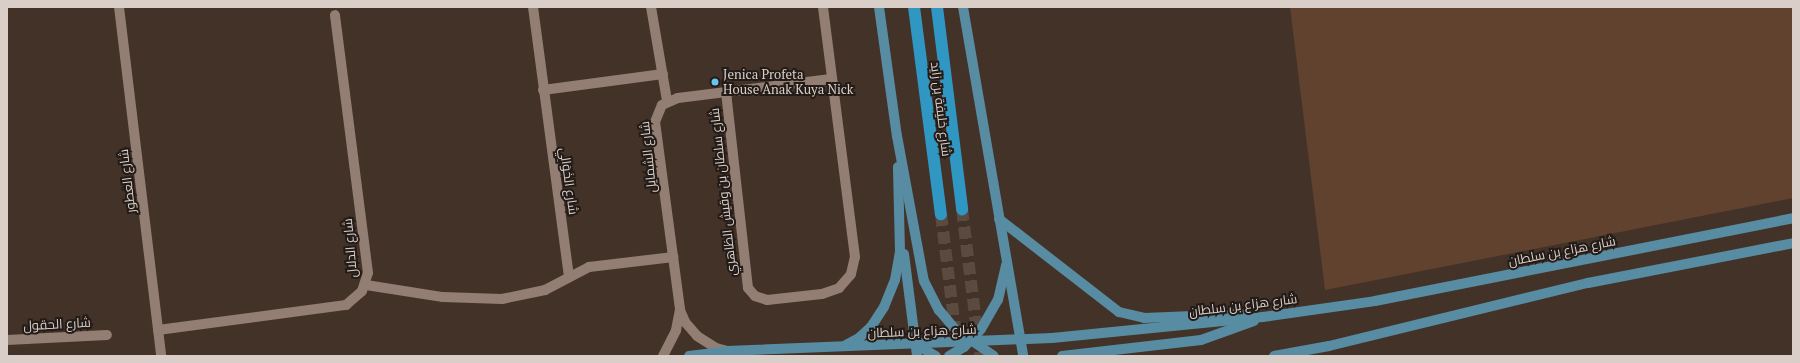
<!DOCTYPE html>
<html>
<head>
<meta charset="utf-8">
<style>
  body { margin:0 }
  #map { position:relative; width:1800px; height:363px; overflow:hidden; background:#433228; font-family:"PT Serif",Cairo,serif }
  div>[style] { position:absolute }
  .green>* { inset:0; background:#60422f }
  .highway-tunnel>* { height:12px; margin-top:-6px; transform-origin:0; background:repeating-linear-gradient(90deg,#5a4a40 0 12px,transparent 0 18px) }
  .street>* { height:10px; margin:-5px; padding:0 5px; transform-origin:5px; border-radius:5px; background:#927e73 }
  .primary>* { height:10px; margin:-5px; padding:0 5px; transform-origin:5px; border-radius:5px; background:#578ca2 }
  .highway>* { height:12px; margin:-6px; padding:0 6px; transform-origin:6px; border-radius:6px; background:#3096c2 }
  .dots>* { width:11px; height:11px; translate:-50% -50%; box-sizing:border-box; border:2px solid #231b17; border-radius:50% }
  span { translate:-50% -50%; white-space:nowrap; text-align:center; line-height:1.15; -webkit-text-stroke:4px #231b17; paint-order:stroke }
  .poi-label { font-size:13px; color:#dacfc8 }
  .left { translate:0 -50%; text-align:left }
  .street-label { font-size:13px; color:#dacfc8 }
  .frame { position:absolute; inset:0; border:8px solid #dacfc8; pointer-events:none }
</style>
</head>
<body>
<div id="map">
  <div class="green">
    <i style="clip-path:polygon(1290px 7px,1793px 7px,1793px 198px,1325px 290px)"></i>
  </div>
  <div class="highway-tunnel">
    <i style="left:962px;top:209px;width:148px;rotate:83deg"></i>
    <i style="left:941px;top:214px;width:123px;rotate:83deg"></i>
  </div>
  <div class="street">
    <i style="left:119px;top:7px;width:352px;rotate:83.1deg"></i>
    <i style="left:533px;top:7px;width:271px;rotate:82.4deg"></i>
    <i style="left:651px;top:7px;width:95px;rotate:80.3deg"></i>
    <i style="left:543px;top:90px;width:121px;rotate:-7.6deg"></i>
    <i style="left:726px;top:92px;width:197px;rotate:83.6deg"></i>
    <i style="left:748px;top:288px;width:11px;rotate:49deg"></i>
    <i style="left:755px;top:296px;width:13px;rotate:18deg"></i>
    <i style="left:767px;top:300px;width:55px;rotate:-6.2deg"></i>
    <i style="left:822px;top:294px;width:18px;rotate:-19deg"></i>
    <i style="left:839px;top:288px;width:18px;rotate:-49deg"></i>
    <i style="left:851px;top:274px;width:17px;rotate:-77deg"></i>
    <i style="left:855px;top:257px;width:252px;rotate:-97.3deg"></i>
    <i style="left:366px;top:285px;width:78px;rotate:8.9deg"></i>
    <i style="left:443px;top:297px;width:59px;rotate:1.9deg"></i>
    <i style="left:502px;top:299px;width:44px;rotate:-11.8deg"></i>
    <i style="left:545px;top:290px;width:50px;rotate:-27.6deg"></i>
    <i style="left:589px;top:267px;width:85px;rotate:-6.8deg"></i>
    <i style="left:680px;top:310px;width:13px;rotate:67deg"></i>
    <i style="left:685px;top:322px;width:18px;rotate:49deg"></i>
    <i style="left:697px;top:336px;width:22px;rotate:32deg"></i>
    <i style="left:716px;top:348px;width:11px;rotate:15deg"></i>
    <i style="left:158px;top:330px;width:190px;rotate:-7.6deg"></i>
    <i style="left:346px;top:305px;width:21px;rotate:-41deg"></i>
    <i style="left:362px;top:291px;width:19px;rotate:-72deg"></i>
    <i style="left:368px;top:273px;width:260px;rotate:-97.3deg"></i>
    <i style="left:7px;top:340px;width:100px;rotate:-2.9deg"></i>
    <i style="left:663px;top:356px;width:29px;rotate:-63deg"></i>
    <i style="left:676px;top:330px;width:21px;rotate:-79deg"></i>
    <i style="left:680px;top:309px;width:189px;rotate:-97.6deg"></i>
    <i style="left:655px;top:122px;width:18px;rotate:-68deg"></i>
    <i style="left:662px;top:105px;width:17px;rotate:-24deg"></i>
    <i style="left:678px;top:98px;width:154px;rotate:-7.1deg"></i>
  </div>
  <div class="primary">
    <i style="left:879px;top:7px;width:130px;rotate:82.1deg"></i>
    <i style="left:897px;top:136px;width:147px;rotate:79.5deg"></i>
    <i style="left:924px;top:281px;width:33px;rotate:63deg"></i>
    <i style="left:939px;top:310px;width:25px;rotate:50deg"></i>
    <i style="left:955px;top:329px;width:47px;rotate:34.7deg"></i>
    <i style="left:963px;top:7px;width:354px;rotate:80.2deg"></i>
    <i style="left:999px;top:219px;width:152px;rotate:37.8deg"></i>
    <i style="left:1119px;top:312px;width:26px;rotate:13deg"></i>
    <i style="left:1144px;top:318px;width:97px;rotate:-2.4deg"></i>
    <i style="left:904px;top:254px;width:103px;rotate:82.7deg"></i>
    <i style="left:915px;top:344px;width:24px;rotate:30deg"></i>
    <i style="left:846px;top:345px;width:15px;rotate:-28deg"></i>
    <i style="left:859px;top:338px;width:16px;rotate:-43deg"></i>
    <i style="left:871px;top:327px;width:24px;rotate:-57deg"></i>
    <i style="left:884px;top:307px;width:29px;rotate:-68deg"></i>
    <i style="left:895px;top:280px;width:29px;rotate:-80deg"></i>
    <i style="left:900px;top:251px;width:84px;rotate:-91.4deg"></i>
    <i style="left:689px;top:356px;width:38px;rotate:-7deg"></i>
    <i style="left:727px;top:351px;width:325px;rotate:-2.3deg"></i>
    <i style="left:1052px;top:338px;width:212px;rotate:-5.7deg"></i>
    <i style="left:1263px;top:317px;width:113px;rotate:-8.1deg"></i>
    <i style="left:1375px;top:301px;width:426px;rotate:-11.2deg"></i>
    <i style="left:949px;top:356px;width:17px;rotate:-31deg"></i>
    <i style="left:964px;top:347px;width:25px;rotate:-47deg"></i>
    <i style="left:981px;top:329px;width:34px;rotate:-60deg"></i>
    <i style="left:998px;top:300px;width:36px;rotate:-77deg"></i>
    <i style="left:1062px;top:356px;width:140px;rotate:-6.6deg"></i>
    <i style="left:1201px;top:340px;width:56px;rotate:-19.7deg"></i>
    <i style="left:1274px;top:356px;width:56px;rotate:-10.3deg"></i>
    <i style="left:1329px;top:346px;width:267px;rotate:-13.7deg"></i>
    <i style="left:1588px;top:283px;width:209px;rotate:-11deg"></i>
  </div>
  <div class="highway">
    <i style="left:914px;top:7px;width:209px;rotate:82.6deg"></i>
    <i style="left:937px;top:7px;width:204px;rotate:82.9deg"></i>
  </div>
  <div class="dots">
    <i style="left:715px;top:82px;background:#68c4f0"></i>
  </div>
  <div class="poi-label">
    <span class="left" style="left:723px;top:82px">Jenica Profeta<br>House Anak Kuya Nick</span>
  </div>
  <div class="street-label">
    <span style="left:941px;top:109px;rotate:83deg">شارع خليفة بن زايد</span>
    <span style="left:648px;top:157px;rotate:-96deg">شارع الشمايل</span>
    <span style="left:127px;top:181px;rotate:-97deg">شارع العطور</span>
    <span style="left:569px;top:181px;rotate:82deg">شارع الخَوَالِي</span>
    <span style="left:723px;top:192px;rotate:-96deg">شارع سلطان بن وقيش الظاهري</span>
    <span style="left:350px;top:248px;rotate:-95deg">شارع الدلال</span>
    <span style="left:1562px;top:251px;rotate:-11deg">شارع هزاع بن سلطان</span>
    <span style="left:1243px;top:305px;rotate:-7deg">شارع هزاع بن سلطان</span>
    <span style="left:57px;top:324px;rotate:-3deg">شارع الحقول</span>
    <span style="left:922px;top:331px;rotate:-2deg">شارع هزاع بن سلطان</span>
  </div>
  <div class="frame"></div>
</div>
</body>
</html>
